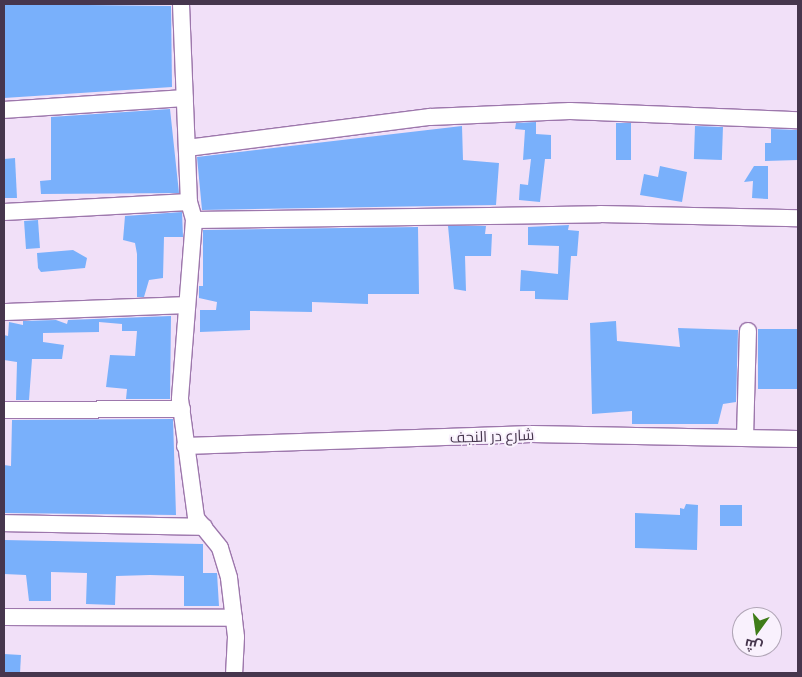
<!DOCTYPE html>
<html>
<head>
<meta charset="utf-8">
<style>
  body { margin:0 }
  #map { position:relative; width:802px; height:677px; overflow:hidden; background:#f1e0f8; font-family:Ubuntu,Cairo,sans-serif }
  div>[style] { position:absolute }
  .building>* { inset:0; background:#79b0fb; transform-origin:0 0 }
  .roads { filter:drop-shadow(1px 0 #9d77ac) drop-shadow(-1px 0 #9d77ac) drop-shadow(0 1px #9d77ac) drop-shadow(0 -1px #9d77ac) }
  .street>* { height:16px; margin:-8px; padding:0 8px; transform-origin:8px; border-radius:8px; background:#fff }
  span { translate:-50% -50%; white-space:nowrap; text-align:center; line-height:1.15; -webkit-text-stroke:4px #f9f1fd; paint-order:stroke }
  .street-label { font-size:15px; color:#46364d }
  .frame { position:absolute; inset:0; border:5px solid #46364d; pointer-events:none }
  .north { position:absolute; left:732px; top:607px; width:50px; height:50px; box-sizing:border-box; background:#f9f1fd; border:1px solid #b1a6b7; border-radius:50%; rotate:194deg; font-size:14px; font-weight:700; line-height:20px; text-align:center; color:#46364d }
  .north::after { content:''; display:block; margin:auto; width:18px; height:22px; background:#3f7c19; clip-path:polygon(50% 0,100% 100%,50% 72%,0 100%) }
</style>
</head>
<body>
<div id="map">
  <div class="building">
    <i style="clip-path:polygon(4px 4px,171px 6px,172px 87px,4px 98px)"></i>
    <i style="clip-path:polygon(170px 109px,179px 193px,41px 194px,40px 181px,51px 180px,51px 117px)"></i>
    <i style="clip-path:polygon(536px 122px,536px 134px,551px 135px,551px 159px,545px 159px,540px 202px,519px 200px,520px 184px,528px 185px,531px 159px,523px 160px,525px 130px,515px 129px,516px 123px)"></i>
    <i style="left:616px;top:123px;width:15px;height:37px"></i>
    <i style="clip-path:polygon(462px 126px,463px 160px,499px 163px,496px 205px,202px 210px,197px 157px)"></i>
    <i style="left:695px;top:126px;width:28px;height:33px;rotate:2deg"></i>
    <i style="clip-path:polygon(771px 129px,798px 130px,798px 160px,765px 161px,765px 143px,771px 143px)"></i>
    <i style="clip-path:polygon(15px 158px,17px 198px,4px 198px,4px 159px)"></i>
    <i style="clip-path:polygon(660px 166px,687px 172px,682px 202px,640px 195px,644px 174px,658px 177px)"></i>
    <i style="clip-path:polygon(754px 166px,768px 166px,768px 199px,752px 198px,753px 181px,744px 182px)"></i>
    <i style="clip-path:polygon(182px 212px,183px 237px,164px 237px,163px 278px,149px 280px,144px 297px,137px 297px,137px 254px,135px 243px,123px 240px,125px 216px)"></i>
    <i style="left:38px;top:220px;width:28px;height:14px;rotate:86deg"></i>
    <i style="clip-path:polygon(569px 225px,568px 230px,579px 231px,577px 256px,571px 256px,568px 300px,535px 299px,535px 291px,520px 291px,521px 270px,558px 274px,559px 246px,528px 245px,528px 227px)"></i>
    <i style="clip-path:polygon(448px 226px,486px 226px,485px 234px,492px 234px,491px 256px,465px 256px,466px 291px,454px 289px)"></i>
    <i style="clip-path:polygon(418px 227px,419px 294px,368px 294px,368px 304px,312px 302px,312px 312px,250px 311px,250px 330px,200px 332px,200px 310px,216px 310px,217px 302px,199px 298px,199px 286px,203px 286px,203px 230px)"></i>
    <i style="clip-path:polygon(73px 250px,87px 258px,85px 268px,41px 272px,38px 268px,37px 253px)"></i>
    <i style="clip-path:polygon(171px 316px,170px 399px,126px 399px,127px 389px,106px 387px,110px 355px,135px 356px,137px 331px,122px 331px,122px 324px,99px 322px,99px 332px,43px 333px,43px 342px,64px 345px,62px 359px,32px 359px,29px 400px,16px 400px,17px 362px,4px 360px,4px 335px,8px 336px,9px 322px,23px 325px,23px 321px,56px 320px,67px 324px,68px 320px)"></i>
    <i style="clip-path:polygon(616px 321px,617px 341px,680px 347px,678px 328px,738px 330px,736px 402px,723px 404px,718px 424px,632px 424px,632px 411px,592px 414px,590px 323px)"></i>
    <i style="left:758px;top:329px;width:40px;height:60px"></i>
    <i style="clip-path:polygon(173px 419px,176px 515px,4px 513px,4px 465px,11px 466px,12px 420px)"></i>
    <i style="clip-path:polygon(686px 504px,698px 505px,697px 550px,635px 548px,635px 513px,680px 515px,680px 508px,684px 509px)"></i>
    <i style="left:720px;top:505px;width:22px;height:21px"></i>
    <i style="clip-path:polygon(4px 540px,203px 544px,203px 573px,217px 573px,219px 606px,184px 606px,184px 576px,150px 575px,116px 576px,115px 605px,86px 604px,87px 573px,51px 572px,51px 601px,29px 601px,26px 575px,4px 574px)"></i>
    <i style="left:4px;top:654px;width:17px;height:19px;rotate:3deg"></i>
  </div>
  <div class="roads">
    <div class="street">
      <i style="left:181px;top:4px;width:198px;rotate:87.7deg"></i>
      <i style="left:189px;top:202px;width:19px;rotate:74deg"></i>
      <i style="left:194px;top:220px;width:406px;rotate:-0.8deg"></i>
      <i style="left:600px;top:214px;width:198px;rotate:1.2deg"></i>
      <i style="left:4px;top:110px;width:181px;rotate:-3.8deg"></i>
      <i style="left:187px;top:148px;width:245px;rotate:-7.3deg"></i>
      <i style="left:430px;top:117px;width:140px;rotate:-2.5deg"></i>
      <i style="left:570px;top:111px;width:228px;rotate:2.3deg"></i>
      <i style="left:4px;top:212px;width:185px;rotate:-3.1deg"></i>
      <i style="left:194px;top:220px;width:180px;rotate:94.5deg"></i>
      <i style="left:180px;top:399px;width:120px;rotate:82.3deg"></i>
      <i style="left:196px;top:518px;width:38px;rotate:51deg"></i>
      <i style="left:220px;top:548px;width:31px;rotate:73deg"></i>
      <i style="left:229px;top:578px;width:59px;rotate:83.2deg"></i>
      <i style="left:236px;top:637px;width:36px;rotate:93deg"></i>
      <i style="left:4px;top:312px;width:183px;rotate:-2.2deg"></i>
      <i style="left:4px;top:410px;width:178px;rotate:-0.3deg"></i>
      <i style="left:745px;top:437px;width:106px;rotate:-88.4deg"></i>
      <i style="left:185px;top:446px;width:347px;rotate:-2deg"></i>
      <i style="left:532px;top:434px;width:266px;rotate:1.1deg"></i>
      <i style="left:4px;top:523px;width:200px;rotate:1.1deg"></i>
      <i style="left:4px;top:617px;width:230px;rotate:0.2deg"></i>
    </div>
  </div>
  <div class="street-label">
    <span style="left:492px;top:436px;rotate:-2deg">شارع در النجف</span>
  </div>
  <div class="frame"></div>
  <div class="north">ش</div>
</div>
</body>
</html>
